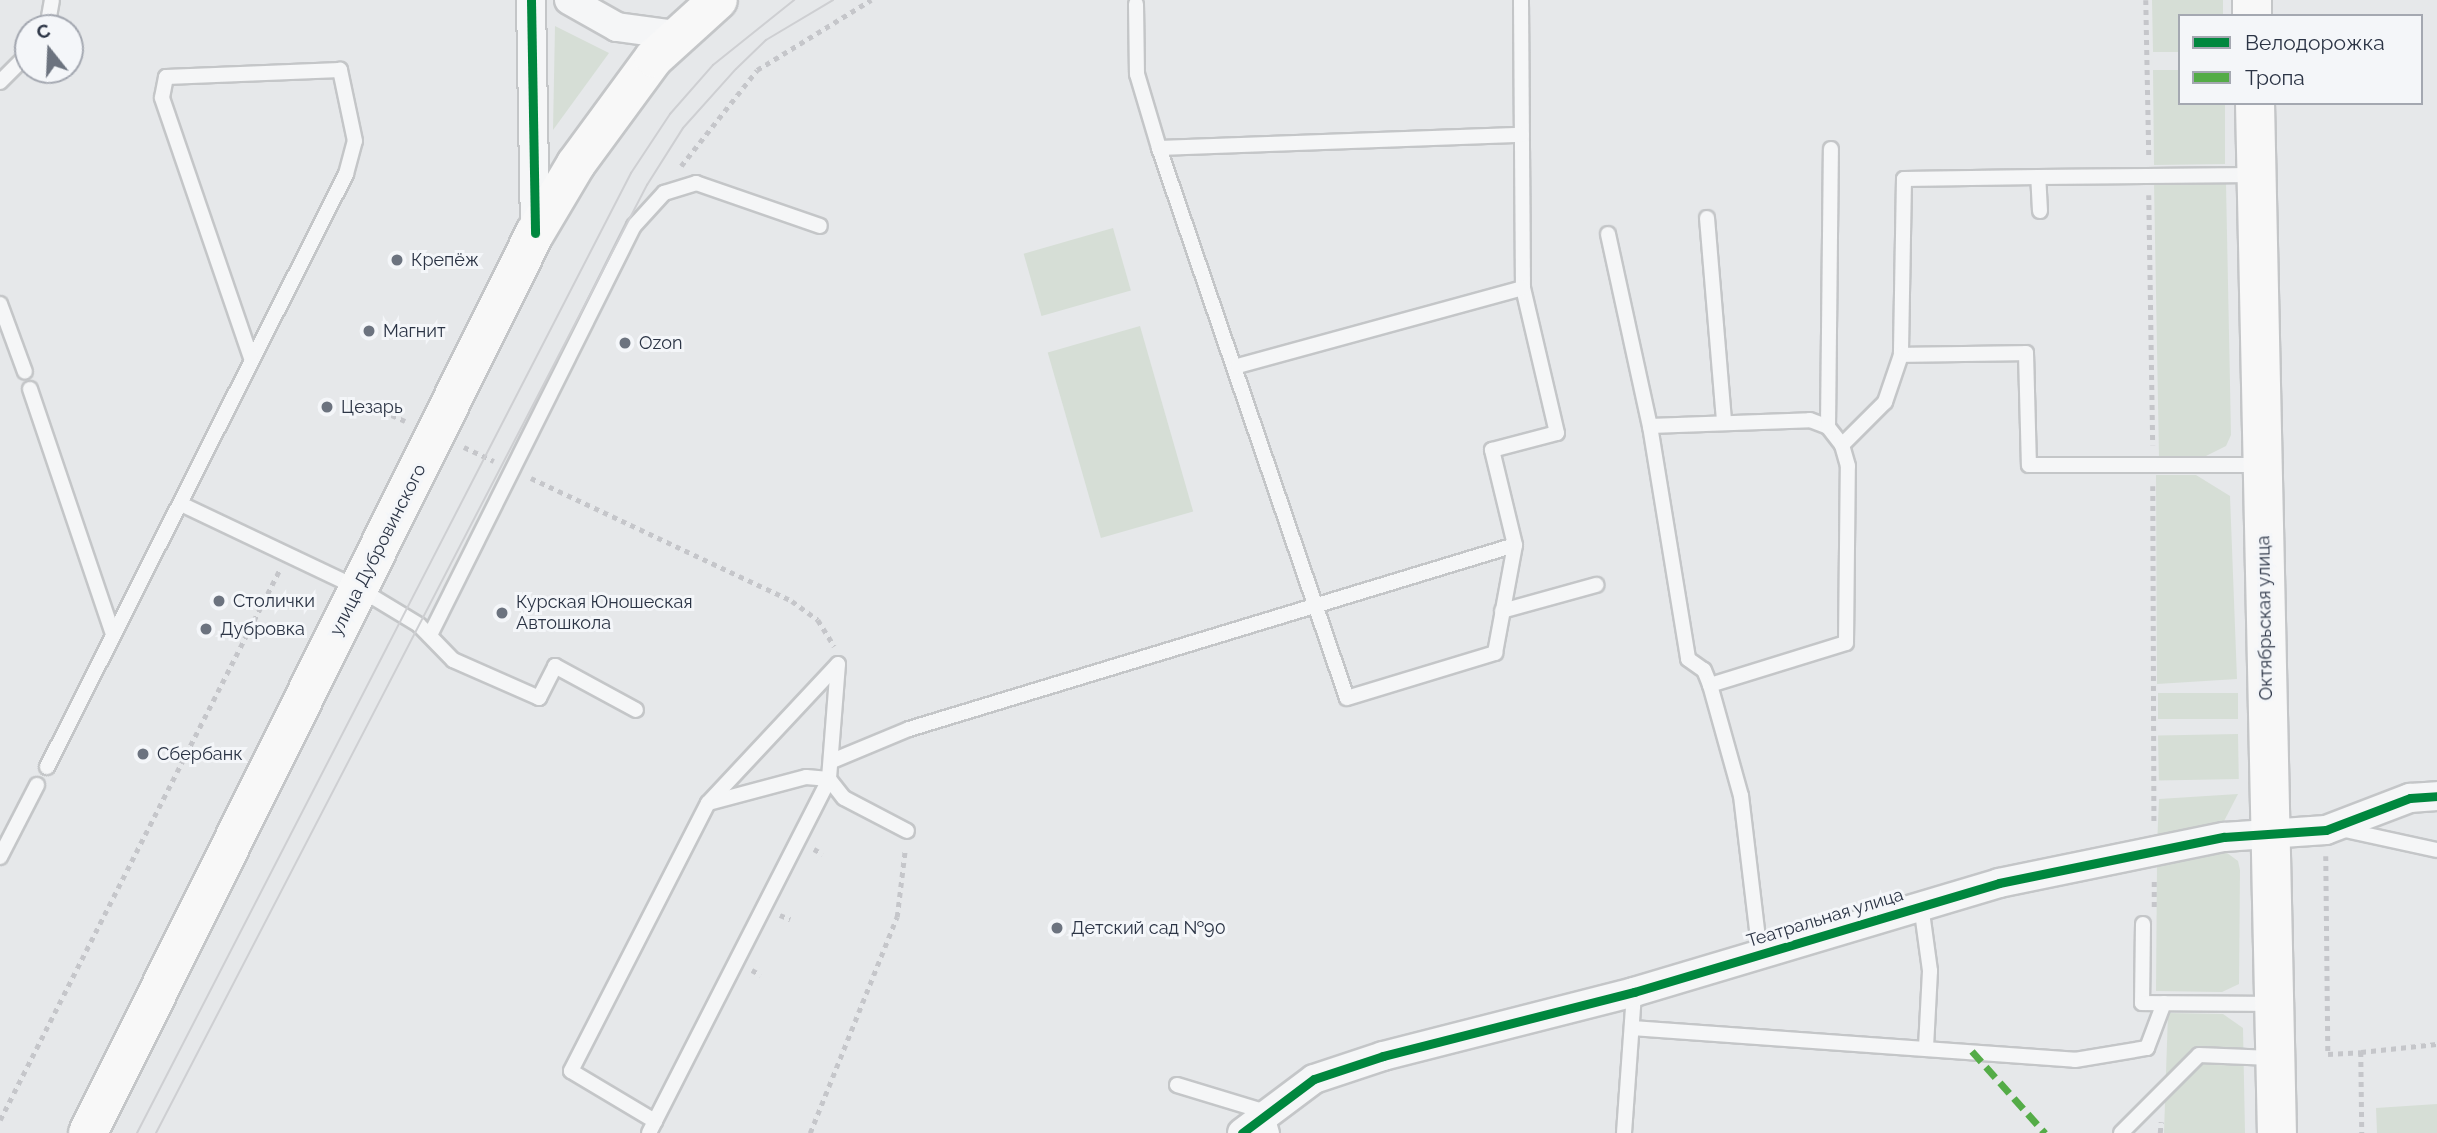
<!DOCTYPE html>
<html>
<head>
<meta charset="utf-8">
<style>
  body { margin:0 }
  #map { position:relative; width:2437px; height:1133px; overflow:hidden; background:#e6e8ea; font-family:Raleway,sans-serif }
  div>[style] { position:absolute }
  .green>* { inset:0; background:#d6ded6; transform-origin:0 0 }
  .path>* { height:4.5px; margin-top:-2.25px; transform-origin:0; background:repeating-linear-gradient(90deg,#c5c6ca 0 5px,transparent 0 10px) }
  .roads { filter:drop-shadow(2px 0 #c4c6c8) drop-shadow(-2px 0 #c4c6c8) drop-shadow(0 2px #c4c6c8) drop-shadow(0 -2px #c4c6c8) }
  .lane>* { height:14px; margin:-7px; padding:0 7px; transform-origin:7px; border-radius:7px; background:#f5f6f7 }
  .street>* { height:28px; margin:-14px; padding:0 14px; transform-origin:14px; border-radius:14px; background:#f5f6f7 }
  .primary>* { height:38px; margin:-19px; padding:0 19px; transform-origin:19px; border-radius:19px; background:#f8f8f8 }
  .tram>* { height:2px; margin:-1px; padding:0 1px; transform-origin:1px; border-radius:1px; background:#cecfd2 }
  .quiet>* { height:7px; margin-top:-3.5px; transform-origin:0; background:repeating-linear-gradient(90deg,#54ac47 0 14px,transparent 0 21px) }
  .cycleway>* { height:9px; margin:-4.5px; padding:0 4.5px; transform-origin:4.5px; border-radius:4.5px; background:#00873e }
  .dots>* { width:19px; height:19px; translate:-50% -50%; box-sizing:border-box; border:4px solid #f4f6f9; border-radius:50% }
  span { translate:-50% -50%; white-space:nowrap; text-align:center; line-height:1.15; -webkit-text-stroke:6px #f4f6f9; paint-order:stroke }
  .poi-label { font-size:18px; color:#2b3445 }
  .left { translate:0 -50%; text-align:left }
  .street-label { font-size:18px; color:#2b3445 }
  .legend { position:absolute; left:2178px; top:14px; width:245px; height:91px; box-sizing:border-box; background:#f4f6f9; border:2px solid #a4a8b1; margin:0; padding:9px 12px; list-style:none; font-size:21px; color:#2b3445 }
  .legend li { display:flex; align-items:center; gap:14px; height:35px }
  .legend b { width:35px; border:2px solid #a4a8b1 }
  .north { position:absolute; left:14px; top:14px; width:70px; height:70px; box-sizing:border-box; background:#f4f6f9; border:2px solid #a4a8b1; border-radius:50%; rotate:342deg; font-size:19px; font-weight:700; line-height:28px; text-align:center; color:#2b3445 }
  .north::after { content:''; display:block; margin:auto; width:24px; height:32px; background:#6c737f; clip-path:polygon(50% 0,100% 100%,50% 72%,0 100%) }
</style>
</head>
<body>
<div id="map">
  <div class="green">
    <i style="clip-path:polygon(2152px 0,2223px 0,2223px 16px,2180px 16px,2180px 52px,2153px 52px)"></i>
    <i style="clip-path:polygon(555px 26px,609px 53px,553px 130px)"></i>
    <i style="clip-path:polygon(2153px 70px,2180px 70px,2180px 103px,2225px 103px,2225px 164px,2154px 165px)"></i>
    <i style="clip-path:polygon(2154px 183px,2226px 183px,2231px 435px,2226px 446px,2206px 456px,2159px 458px)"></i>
    <i style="left:1113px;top:228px;width:65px;height:93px;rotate:74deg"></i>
    <i style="left:1140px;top:326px;width:193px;height:96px;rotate:74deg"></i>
    <i style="clip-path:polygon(2156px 475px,2196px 475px,2230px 496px,2237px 679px,2157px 684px)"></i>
    <i style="left:2238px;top:693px;width:26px;height:80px;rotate:90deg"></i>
    <i style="left:2238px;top:734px;width:45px;height:80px;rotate:89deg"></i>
    <i style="clip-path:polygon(2238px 794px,2222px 825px,2157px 846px,2159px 799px)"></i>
    <i style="clip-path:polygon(2223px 850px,2238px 861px,2240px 870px,2239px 984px,2222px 992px,2156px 991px,2157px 864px)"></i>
    <i style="clip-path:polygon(2168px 1013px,2223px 1014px,2243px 1028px,2245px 1133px,2164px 1133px)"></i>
    <i style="clip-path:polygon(2437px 1104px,2437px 1133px,2377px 1133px,2376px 1108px)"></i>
  </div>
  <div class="path">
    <i style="left:2146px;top:0;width:155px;rotate:88.9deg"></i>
    <i style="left:681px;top:166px;width:122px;rotate:-51.6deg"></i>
    <i style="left:757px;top:70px;width:134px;rotate:-31.6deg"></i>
    <i style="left:2149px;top:195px;width:250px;rotate:89.1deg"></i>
    <i style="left:364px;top:403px;width:45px;rotate:23.7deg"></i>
    <i style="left:464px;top:447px;width:33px;rotate:25deg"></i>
    <i style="left:531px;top:478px;width:289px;rotate:25.2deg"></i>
    <i style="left:792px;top:601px;width:32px;rotate:36deg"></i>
    <i style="left:818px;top:620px;width:31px;rotate:58deg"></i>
    <i style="left:2153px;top:486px;width:337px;rotate:89.8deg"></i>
    <i style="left:814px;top:849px;width:10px;rotate:29deg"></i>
    <i style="left:2326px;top:856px;width:198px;rotate:89.4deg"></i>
    <i style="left:2328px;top:1054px;width:33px;rotate:-3deg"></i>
    <i style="left:2361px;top:1052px;width:81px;rotate:89.3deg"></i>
    <i style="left:2154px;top:907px;width:29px;rotate:-90deg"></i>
    <i style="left:780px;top:915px;width:11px;rotate:22deg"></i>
    <i style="left:752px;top:970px;width:10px;rotate:29deg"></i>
    <i style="left:2361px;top:1052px;width:76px;rotate:-6deg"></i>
    <i style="left:0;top:1120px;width:616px;rotate:-63.06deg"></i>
    <i style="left:810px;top:1133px;width:233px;rotate:-68.1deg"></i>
    <i style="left:897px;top:917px;width:67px;rotate:-83.2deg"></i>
    <i style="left:2160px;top:1133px;width:11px;rotate:-85deg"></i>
  </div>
  <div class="roads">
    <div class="lane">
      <i style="left:1136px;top:4px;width:70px;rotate:89.2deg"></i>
      <i style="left:1137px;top:74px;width:77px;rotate:73.4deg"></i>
      <i style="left:1159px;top:148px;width:581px;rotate:71.13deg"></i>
      <i style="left:1347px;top:698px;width:155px;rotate:-16.9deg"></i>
      <i style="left:1495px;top:653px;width:110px;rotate:-79.5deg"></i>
      <i style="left:1515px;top:545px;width:98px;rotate:-103.6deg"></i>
      <i style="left:1492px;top:450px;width:67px;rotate:-14.7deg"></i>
      <i style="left:1557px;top:433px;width:149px;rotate:-103.2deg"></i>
      <i style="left:1523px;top:288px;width:288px;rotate:-90.4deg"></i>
      <i style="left:47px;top:28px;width:28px;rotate:-80deg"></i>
      <i style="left:0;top:82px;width:40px;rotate:-45deg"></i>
      <i style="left:1159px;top:148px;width:363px;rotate:-2.1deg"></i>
      <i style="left:2038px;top:177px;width:216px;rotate:-0.5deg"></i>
      <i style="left:2040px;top:211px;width:34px;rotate:-93deg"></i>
      <i style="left:2038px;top:177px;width:134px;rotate:179.1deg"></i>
      <i style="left:1904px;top:179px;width:176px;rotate:91deg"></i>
      <i style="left:1901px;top:355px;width:125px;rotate:-0.9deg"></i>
      <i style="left:2026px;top:353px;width:112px;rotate:88.5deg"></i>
      <i style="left:2029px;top:465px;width:233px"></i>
      <i style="left:1707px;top:218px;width:202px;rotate:85.2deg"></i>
      <i style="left:1608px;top:234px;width:197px;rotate:77.7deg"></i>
      <i style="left:1650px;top:426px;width:160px;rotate:-2.1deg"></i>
      <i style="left:1810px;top:420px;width:19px;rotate:21deg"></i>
      <i style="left:1828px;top:427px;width:23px;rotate:52deg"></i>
      <i style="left:1842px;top:445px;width:61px;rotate:-45deg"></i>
      <i style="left:1885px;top:402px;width:50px;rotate:-71.2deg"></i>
      <i style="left:0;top:304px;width:72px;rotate:69.8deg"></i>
      <i style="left:1238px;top:366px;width:295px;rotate:-15.3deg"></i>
      <i style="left:30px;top:389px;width:259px;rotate:71.3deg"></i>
      <i style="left:1650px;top:426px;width:236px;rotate:80.7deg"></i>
      <i style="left:1688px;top:659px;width:19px;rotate:35deg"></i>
      <i style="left:1704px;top:670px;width:16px;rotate:68deg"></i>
      <i style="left:1828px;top:427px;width:278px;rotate:-89.4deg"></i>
      <i style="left:181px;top:504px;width:196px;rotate:25.4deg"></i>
      <i style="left:358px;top:588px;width:71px;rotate:31.2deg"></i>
      <i style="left:419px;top:625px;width:49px;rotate:45.8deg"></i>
      <i style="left:453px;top:660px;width:94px;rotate:23.8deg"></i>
      <i style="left:539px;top:698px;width:36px;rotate:-63deg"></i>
      <i style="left:555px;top:666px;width:92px;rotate:28.5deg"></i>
      <i style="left:1502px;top:611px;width:98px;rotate:-15.5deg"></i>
      <i style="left:430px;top:635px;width:457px;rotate:-63.5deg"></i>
      <i style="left:634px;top:226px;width:45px;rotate:-47.7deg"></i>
      <i style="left:664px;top:193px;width:34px;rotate:-17deg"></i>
      <i style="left:696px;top:183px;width:131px;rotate:19.1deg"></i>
      <i style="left:838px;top:664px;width:115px;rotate:94.5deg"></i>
      <i style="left:829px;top:779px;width:24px;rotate:52deg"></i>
      <i style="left:844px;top:798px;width:71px;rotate:27.6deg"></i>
      <i style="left:832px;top:761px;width:83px;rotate:-22.6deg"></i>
      <i style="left:909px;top:729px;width:633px;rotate:-16.89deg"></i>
      <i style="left:47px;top:767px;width:664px;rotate:-63.24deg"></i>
      <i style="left:346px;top:174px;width:34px;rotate:-75deg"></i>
      <i style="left:355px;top:141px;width:73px;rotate:-101.9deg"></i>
      <i style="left:340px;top:70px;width:174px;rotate:177.7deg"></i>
      <i style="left:166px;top:77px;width:21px;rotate:101deg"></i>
      <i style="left:162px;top:98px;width:275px;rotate:71.1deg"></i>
      <i style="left:708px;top:803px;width:190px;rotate:-46.9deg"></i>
      <i style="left:2345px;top:830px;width:94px;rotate:12.3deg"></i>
      <i style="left:0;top:857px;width:81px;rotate:-62.8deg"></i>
      <i style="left:1921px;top:905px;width:67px;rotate:82.2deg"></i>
      <i style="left:1930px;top:971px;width:76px;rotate:93deg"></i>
      <i style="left:2143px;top:924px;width:79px;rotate:90.7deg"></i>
      <i style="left:2142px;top:1003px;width:131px;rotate:0.4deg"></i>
      <i style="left:1760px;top:955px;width:160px;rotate:-96.8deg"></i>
      <i style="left:1741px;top:796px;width:115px;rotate:-105.6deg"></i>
      <i style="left:1710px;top:685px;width:142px;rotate:-17.2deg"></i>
      <i style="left:1846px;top:643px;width:177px;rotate:-89.4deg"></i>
      <i style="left:1848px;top:466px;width:22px;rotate:-106deg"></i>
      <i style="left:1632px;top:1028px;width:444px;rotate:4.1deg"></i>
      <i style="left:2075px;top:1060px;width:73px;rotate:-9.5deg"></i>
      <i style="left:2147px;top:1048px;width:48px;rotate:-69.3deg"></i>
      <i style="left:1177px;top:1085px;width:93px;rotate:16.9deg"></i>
      <i style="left:1266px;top:1112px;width:22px;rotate:74deg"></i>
      <i style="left:649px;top:1133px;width:13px;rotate:-63deg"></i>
      <i style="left:655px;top:1121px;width:384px;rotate:-63deg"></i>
      <i style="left:829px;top:779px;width:23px;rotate:-175deg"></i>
      <i style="left:806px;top:777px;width:101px;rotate:165.1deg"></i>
      <i style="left:708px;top:803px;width:301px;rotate:117.1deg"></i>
      <i style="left:571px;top:1071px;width:98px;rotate:30.8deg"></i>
      <i style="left:1624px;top:1133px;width:141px;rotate:-85.9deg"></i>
      <i style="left:2121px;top:1133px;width:110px;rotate:-45deg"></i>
      <i style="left:2199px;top:1055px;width:73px;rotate:2.4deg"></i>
    </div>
    <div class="street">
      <i style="left:531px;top:0;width:231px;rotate:89deg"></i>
      <i style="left:569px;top:0;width:55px;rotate:29.4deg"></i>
      <i style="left:617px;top:27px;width:60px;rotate:7.7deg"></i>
      <i style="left:1242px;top:1133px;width:90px;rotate:-36.9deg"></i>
      <i style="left:1314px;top:1079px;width:73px;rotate:-18.4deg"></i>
      <i style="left:1383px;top:1056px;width:259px;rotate:-14.3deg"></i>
      <i style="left:1634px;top:992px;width:381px;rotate:-16.6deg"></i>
      <i style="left:1999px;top:883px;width:230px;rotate:-11.6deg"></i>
      <i style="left:2224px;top:837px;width:102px;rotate:-3.9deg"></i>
      <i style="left:2326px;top:830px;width:90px;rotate:-20.9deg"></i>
      <i style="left:2410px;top:798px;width:27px;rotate:-4deg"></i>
    </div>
    <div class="primary">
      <i style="left:2252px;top:0;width:16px;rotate:90deg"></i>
      <i style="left:2255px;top:103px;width:1030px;rotate:88.78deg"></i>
      <i style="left:88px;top:1133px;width:1005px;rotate:-63.59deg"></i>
      <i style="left:535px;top:233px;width:80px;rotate:-59.3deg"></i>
      <i style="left:576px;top:164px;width:132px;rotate:-53.7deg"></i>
      <i style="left:654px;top:58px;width:86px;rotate:-42.2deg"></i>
    </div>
  </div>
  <div class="tram">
    <i style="left:137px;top:1133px;width:1080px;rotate:-62.77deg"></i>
    <i style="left:631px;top:173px;width:71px;rotate:-56.5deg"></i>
    <i style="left:670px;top:114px;width:65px;rotate:-48.7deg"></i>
    <i style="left:713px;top:65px;width:104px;rotate:-38.7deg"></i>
    <i style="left:156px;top:1133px;width:1068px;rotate:-62.62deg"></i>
    <i style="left:647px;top:185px;width:67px;rotate:-57.7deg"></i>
    <i style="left:683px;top:128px;width:79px;rotate:-48.1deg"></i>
    <i style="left:736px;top:69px;width:42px;rotate:-44deg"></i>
    <i style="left:766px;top:40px;width:78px;rotate:-30.8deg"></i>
  </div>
  <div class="quiet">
    <i style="left:1972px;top:1051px;width:110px;rotate:48.3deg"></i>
  </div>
  <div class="cycleway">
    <i style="left:531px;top:0;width:233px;rotate:89deg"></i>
    <i style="left:1242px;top:1133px;width:90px;rotate:-36.9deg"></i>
    <i style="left:1314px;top:1079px;width:73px;rotate:-18.4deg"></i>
    <i style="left:1383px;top:1056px;width:259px;rotate:-14.3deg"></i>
    <i style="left:1634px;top:992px;width:381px;rotate:-16.6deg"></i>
    <i style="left:1999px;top:883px;width:230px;rotate:-11.6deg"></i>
    <i style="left:2224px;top:837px;width:102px;rotate:-3.9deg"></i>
    <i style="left:2326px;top:830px;width:90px;rotate:-20.9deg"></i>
    <i style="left:2410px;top:798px;width:27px;rotate:-4deg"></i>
  </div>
  <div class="dots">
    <i style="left:397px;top:260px;background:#6c737f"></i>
    <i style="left:369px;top:331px;background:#6c737f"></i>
    <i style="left:625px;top:343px;background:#6c737f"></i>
    <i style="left:327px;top:407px;background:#6c737f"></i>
    <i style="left:219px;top:601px;background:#6c737f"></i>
    <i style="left:502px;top:613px;background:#6c737f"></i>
    <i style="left:206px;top:629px;background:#6c737f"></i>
    <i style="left:143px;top:754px;background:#6c737f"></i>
    <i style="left:1057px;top:928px;background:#6c737f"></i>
  </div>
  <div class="poi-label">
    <span class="left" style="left:411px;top:260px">Крепёж</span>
    <span class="left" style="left:383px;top:331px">Магнит</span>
    <span class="left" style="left:639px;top:343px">Ozon</span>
    <span class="left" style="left:341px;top:407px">Цезарь</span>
    <span class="left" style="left:233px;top:601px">Столички</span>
    <span class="left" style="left:516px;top:613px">Курская Юношеская<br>Автошкола</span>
    <span class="left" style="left:220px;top:629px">Дубровка</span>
    <span class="left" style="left:157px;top:754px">Сбербанк</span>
    <span class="left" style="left:1071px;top:928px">Детский сад №90</span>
  </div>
  <div class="street-label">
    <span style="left:378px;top:550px;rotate:-63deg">улица Дубровинского</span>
    <span style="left:2265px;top:618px;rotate:-91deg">Октябрьская улица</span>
    <span style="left:1825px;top:918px;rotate:-17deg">Театральная улица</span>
  </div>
  <ul class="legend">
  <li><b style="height:9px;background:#00873e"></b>Велодорожка</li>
  <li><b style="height:9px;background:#54ac47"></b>Тропа</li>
  </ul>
  <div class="north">С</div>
</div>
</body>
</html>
